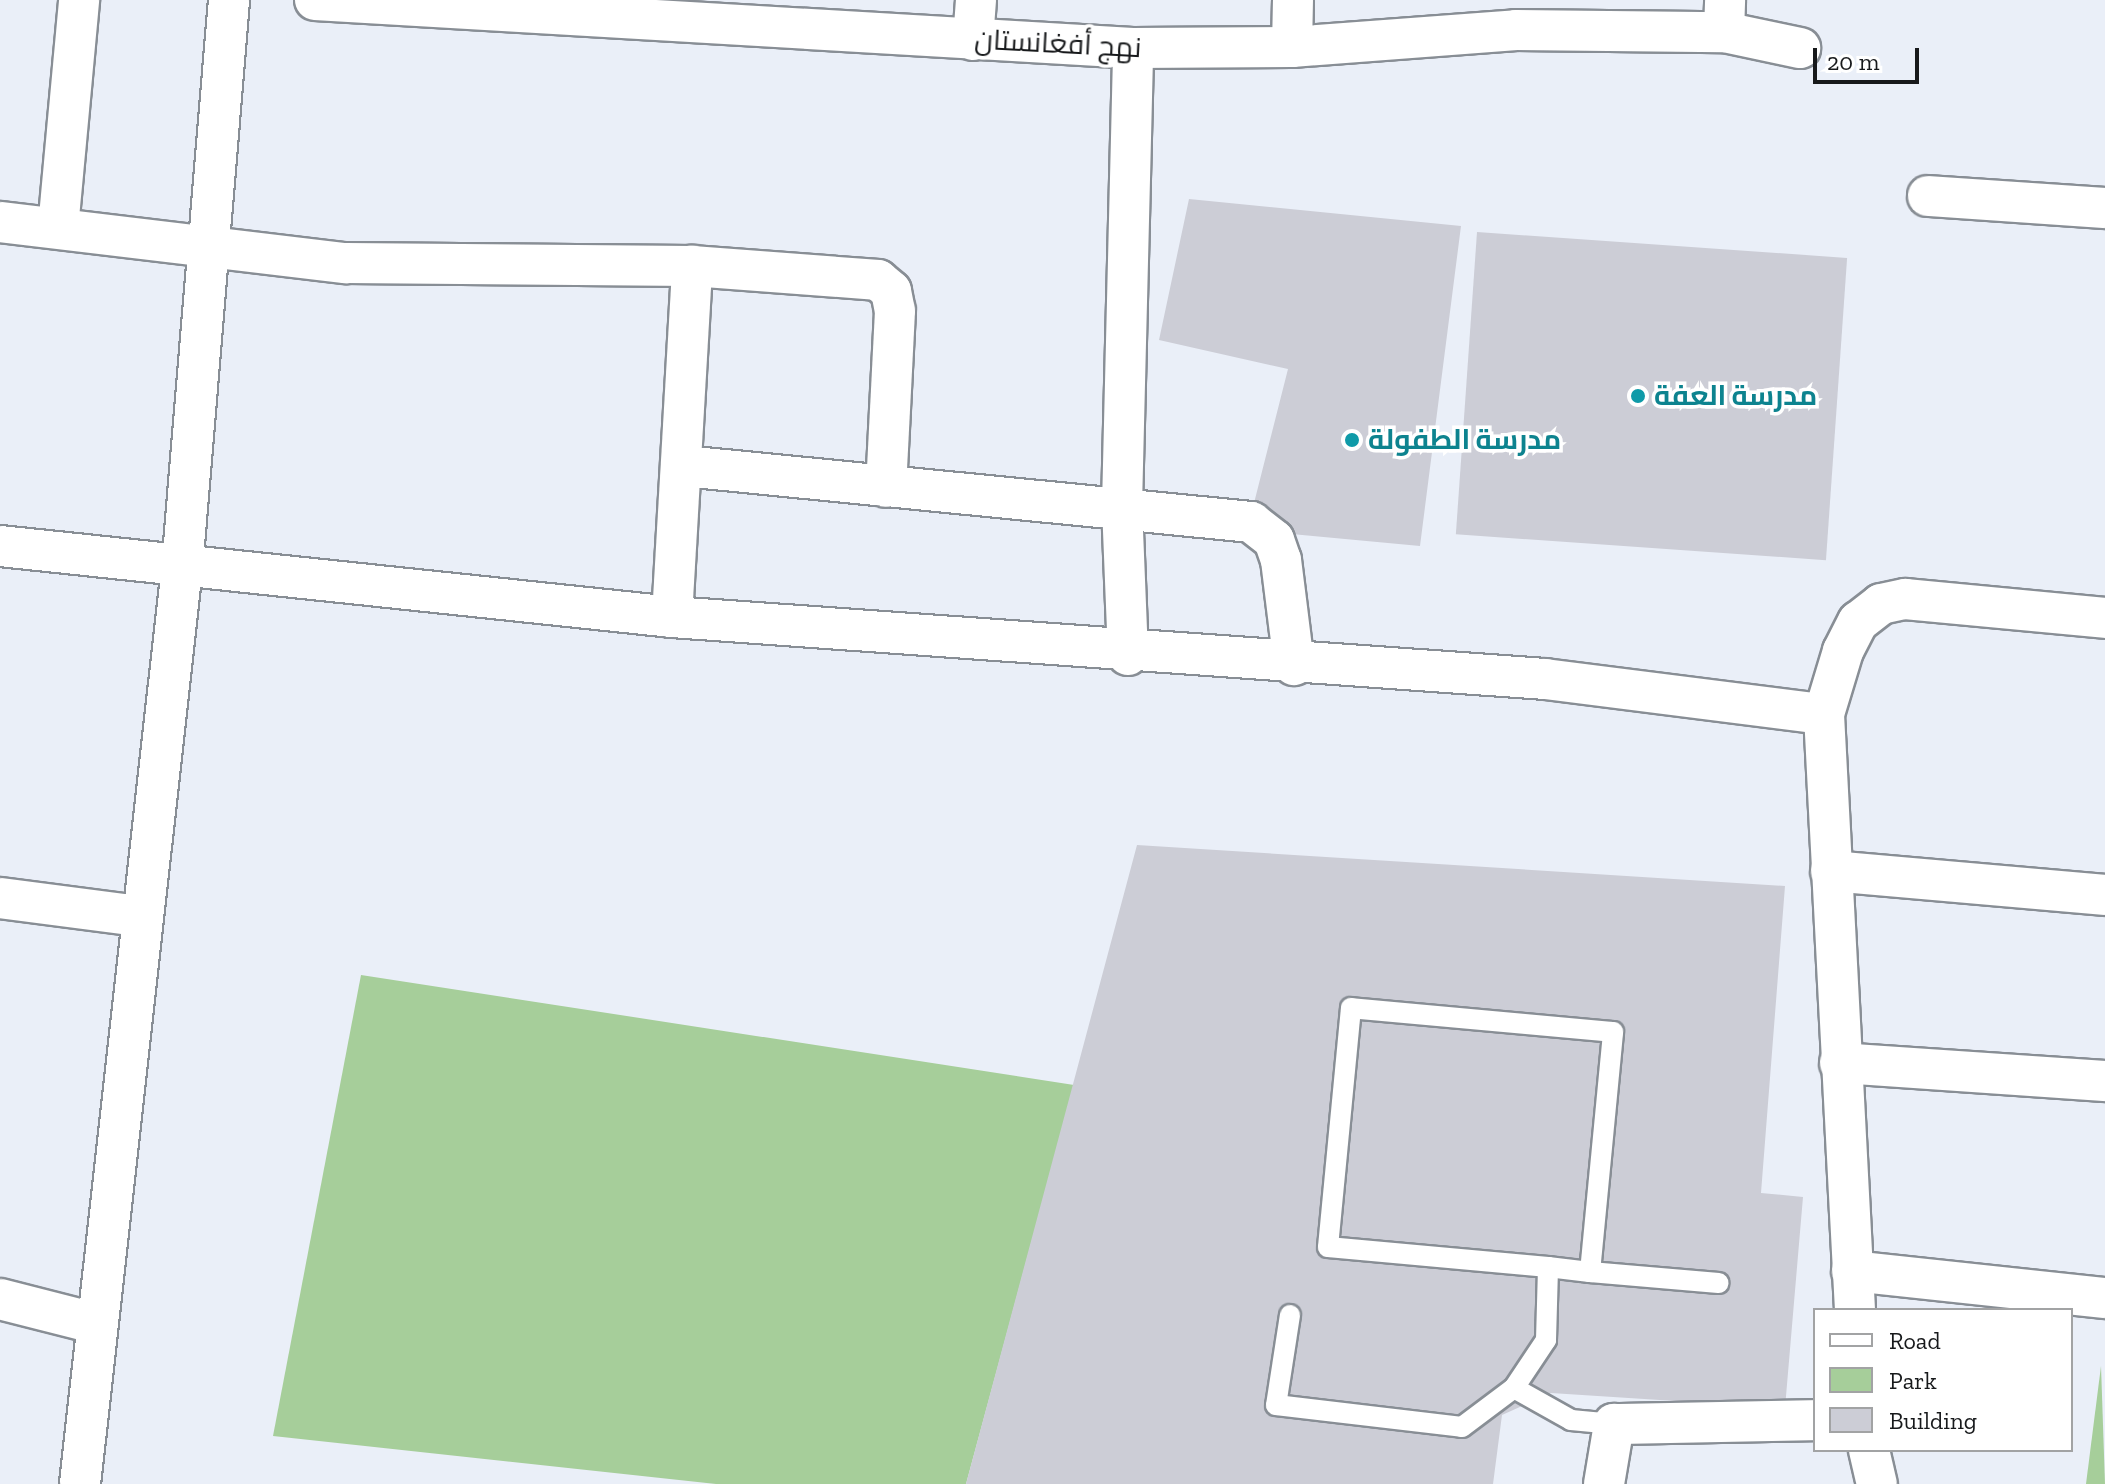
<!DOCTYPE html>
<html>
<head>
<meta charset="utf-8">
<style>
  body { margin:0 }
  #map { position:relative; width:2105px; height:1484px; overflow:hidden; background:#eaeff8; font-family:"Zilla Slab",Cairo,serif }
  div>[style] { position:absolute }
  .green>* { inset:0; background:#a6ce9a }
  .building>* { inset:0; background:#cccdd6; transform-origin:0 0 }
  .roads { filter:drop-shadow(2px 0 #888e95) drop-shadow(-2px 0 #888e95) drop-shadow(0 2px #888e95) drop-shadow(0 -2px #888e95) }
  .service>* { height:20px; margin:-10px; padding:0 10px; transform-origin:10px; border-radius:10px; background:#fff }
  .minor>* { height:40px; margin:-20px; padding:0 20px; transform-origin:20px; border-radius:20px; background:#fff }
  .dots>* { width:22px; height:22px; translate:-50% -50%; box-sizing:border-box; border:4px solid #fff; border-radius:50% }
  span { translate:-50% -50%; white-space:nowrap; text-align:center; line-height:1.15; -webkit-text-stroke:7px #fff; paint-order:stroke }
  .street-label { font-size:28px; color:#17191b }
  .culture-label { font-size:28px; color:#0d838f; font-weight:700 }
  .left { translate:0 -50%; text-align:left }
  .legend { position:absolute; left:1813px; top:1308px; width:260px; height:144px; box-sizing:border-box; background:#fff; border:2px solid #a2a3a4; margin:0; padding:10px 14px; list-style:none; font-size:24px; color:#17191b }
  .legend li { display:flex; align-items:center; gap:16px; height:40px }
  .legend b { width:40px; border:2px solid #a2a3a4 }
  .scale { position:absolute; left:1813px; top:48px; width:106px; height:36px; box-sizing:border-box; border:4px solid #17191b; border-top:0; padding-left:10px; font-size:24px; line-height:28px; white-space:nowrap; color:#17191b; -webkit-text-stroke:6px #fff; paint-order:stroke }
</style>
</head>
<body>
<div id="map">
  <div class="green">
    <i style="clip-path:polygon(361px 975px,1074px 1085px,966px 1484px,716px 1484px,273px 1436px)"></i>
    <i style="clip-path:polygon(2101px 1366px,2105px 1484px,2086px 1484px)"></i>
  </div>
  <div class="building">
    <i style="clip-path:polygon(1189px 199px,1461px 226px,1420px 546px,1269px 532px,1252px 511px,1288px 369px,1159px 340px)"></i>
    <i style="left:1477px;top:232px;width:371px;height:303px;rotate:4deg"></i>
    <i style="clip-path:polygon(1137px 845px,1785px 886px,1761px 1193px,1803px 1197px,1785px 1408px,1551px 1393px,1502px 1415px,1493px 1484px,966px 1484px)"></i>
  </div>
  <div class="roads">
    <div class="service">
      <i style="left:1590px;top:1272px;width:241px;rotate:-84.5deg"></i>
      <i style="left:1613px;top:1032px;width:263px;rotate:-174.8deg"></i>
      <i style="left:1351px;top:1008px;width:240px;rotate:95.5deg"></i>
      <i style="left:1328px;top:1247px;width:221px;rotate:5.2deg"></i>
      <i style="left:1548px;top:1267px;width:42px;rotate:6.8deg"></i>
      <i style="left:1590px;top:1272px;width:129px;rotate:4.9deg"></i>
      <i style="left:1290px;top:1315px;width:91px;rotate:98.8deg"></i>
      <i style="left:1276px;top:1405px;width:187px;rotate:6.7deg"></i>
      <i style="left:1462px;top:1427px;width:65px;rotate:-36.9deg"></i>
      <i style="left:1514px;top:1388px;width:58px;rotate:-56.3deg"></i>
      <i style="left:1546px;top:1340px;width:73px;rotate:-88.4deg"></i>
      <i style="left:1514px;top:1388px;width:65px;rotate:29.3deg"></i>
      <i style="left:1571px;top:1420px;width:43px;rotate:5.3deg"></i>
    </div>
    <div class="minor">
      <i style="left:315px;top:0;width:819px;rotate:3.36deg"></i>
      <i style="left:1133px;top:48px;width:159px;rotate:-0.4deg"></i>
      <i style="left:1292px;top:47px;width:225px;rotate:-4.3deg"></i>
      <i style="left:1516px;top:30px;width:208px;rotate:0.6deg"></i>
      <i style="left:1724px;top:32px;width:78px;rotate:11.9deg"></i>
      <i style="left:1724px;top:32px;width:32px;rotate:-88deg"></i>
      <i style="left:973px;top:40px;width:40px;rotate:-85.7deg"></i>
      <i style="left:1292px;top:47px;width:47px;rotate:-88.8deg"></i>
      <i style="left:1928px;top:196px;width:177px;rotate:3.9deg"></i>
      <i style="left:0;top:222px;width:348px;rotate:6.8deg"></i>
      <i style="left:346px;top:263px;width:346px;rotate:0.5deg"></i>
      <i style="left:692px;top:266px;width:187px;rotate:4.3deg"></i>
      <i style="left:878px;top:280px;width:17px;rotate:40deg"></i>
      <i style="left:891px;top:291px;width:20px;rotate:79deg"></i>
      <i style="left:895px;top:311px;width:176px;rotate:92.9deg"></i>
      <i style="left:58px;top:228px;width:229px;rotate:-84.7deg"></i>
      <i style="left:684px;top:466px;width:570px;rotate:5.64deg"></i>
      <i style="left:1251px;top:522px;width:29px;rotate:38deg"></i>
      <i style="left:1274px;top:540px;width:21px;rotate:71deg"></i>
      <i style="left:1281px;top:560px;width:106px;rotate:82.9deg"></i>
      <i style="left:0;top:546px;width:676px;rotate:6.03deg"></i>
      <i style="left:672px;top:617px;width:875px;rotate:4.06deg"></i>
      <i style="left:1545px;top:679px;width:281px;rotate:7.2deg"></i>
      <i style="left:672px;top:617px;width:352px;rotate:-86.7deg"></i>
      <i style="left:1128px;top:655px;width:149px;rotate:-92.3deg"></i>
      <i style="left:1122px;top:506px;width:458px;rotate:-88.6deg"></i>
      <i style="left:1831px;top:871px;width:275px;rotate:5deg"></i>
      <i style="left:0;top:898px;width:140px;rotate:7.4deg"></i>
      <i style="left:1840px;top:1063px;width:266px;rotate:3.9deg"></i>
      <i style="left:1852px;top:1271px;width:254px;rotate:6.1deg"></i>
      <i style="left:0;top:1299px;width:97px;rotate:14.3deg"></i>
      <i style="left:1855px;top:1310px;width:597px;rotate:-92.98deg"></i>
      <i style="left:1824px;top:714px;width:66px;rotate:-73.2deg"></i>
      <i style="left:1843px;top:651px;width:33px;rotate:-63deg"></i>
      <i style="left:1858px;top:622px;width:29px;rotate:-38deg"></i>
      <i style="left:1881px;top:604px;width:25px;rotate:-12deg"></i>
      <i style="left:1905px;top:599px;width:201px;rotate:5.4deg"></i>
      <i style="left:1869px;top:1450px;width:35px;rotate:77deg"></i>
      <i style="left:80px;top:1484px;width:922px;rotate:-83.65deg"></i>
      <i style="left:182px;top:568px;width:570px;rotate:-85.27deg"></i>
      <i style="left:1604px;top:1484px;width:61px;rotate:-80.5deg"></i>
      <i style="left:1614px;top:1424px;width:201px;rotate:-1.1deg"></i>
    </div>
  </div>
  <div class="dots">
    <i style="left:1638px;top:396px;background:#0f9aa8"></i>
    <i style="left:1352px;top:440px;background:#0f9aa8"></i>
  </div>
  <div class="street-label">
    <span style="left:1058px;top:44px;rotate:3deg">نهج أفغانستان</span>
  </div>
  <div class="culture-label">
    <span class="left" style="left:1654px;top:396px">مدرسة العفة</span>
    <span class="left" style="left:1368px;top:440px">مدرسة الطفولة</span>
  </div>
  <ul class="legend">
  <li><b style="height:10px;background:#fff"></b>Road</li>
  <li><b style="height:22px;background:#a6ce9a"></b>Park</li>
  <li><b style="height:22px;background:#cccdd6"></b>Building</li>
  </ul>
  <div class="scale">20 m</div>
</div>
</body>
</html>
